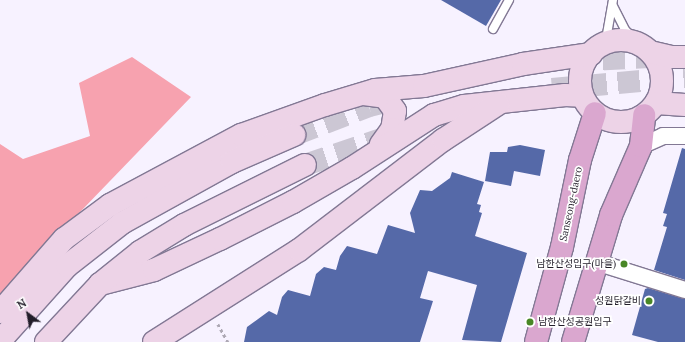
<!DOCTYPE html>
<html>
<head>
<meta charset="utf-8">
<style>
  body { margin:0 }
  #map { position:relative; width:685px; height:342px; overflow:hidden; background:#f7f2ff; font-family:Lora,"Noto Sans KR",serif }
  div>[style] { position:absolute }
  .forest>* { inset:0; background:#f7a2af }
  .building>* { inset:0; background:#5569a8 }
  .secondary-tunnel>* { height:22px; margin-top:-11px; transform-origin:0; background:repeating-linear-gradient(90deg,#ccc7d4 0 22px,transparent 0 33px) }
  .path>* { height:2.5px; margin-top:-1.25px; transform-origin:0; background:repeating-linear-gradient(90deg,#ada8b4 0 3px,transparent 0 6px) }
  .roads { filter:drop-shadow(1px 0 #827894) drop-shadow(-1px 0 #827894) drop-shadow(0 1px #827894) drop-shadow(0 -1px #827894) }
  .service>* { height:8px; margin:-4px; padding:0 4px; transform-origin:4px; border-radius:4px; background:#fff }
  .minor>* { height:16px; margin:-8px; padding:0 8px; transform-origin:8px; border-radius:8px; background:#fff }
  .secondary>* { height:22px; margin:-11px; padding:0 11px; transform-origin:11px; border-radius:11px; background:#edd3e7 }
  .secondary>.ring { margin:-11px; padding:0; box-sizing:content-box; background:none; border:22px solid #edd3e7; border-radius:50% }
  .primary>* { height:22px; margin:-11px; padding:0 11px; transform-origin:11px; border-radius:11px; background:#daa7cf }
  .dots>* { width:11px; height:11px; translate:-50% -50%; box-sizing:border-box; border:2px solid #fff; border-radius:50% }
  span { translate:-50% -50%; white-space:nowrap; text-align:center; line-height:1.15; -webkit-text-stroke:3.5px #fff; paint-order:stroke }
  .street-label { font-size:10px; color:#221d29 }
  .poi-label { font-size:10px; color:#221d29 }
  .right { translate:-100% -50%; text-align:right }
  .left { translate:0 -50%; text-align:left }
  .north { position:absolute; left:8px; top:294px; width:40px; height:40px; -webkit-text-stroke:3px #fff; paint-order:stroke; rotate:328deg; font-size:11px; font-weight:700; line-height:16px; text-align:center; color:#221d29 }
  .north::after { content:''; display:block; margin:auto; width:14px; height:18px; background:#221d29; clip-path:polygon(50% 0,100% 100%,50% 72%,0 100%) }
</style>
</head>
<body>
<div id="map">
  <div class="forest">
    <i style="clip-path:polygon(132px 57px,191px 97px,0 295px,0 144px,23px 159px,90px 136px,79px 83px)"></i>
  </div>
  <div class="building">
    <i style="clip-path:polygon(441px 0,501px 0,486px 26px)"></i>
    <i style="clip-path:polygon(520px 145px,545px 150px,540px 176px,514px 171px,511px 186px,485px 181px,490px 152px,507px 152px,508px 147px)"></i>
    <i style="clip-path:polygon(682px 148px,685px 149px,685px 280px,654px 270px,667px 227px,663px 226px,667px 214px,663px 213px)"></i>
    <i style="clip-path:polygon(452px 172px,484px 182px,477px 204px,481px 205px,479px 212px,482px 213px,475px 236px,527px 253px,501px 342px,462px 340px,477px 285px,428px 271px,420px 298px,433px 301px,420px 342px,244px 342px,247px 327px,269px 311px,277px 315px,282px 297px,288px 290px,310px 296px,316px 274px,324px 267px,336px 270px,340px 256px,347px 246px,377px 254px,388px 225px,415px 233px,410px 213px,420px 190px,432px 191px,450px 178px)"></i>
    <i style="clip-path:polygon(648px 288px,685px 299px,685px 342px,658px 342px,632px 335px,645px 289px)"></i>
  </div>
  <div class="secondary-tunnel">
    <i style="left:570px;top:61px;width:100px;rotate:-2.9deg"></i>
    <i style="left:552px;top:89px;width:134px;rotate:-5.2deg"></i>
    <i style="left:294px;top:135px;width:80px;rotate:-21.1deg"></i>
    <i style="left:369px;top:106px;width:30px;rotate:-14deg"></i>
    <i style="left:305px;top:165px;width:99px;rotate:-18.8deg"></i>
  </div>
  <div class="path">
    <i style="left:218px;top:324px;width:21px;rotate:61deg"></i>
  </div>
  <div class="roads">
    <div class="service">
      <i style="left:613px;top:6px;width:28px;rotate:63deg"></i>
      <i style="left:626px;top:31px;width:25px;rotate:43deg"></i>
      <i style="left:493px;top:29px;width:33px;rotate:-61deg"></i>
      <i style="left:601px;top:46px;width:13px;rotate:-63deg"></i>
      <i style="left:607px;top:34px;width:35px;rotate:-80deg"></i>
    </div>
    <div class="minor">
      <i style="left:641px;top:146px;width:24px;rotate:-24deg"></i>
      <i style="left:663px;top:136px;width:22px"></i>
      <i style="left:596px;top:262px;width:93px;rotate:17.5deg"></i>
    </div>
    <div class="secondary">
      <i class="ring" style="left:580px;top:40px;width:60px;height:60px"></i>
      <i style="left:650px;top:52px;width:22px;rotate:13deg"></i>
      <i style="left:671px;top:57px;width:14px"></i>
      <i style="left:364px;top:94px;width:21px;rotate:8deg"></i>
      <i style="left:385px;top:97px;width:17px;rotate:54deg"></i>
      <i style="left:395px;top:111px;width:18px;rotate:99deg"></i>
      <i style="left:392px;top:129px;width:19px;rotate:126deg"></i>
      <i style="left:656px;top:103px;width:29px;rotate:4deg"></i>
      <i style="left:100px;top:284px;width:56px;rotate:-14.5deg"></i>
      <i style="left:154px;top:270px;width:73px;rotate:-25.2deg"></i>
      <i style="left:220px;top:239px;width:82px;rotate:-26.9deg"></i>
      <i style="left:293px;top:202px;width:68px;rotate:-30deg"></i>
      <i style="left:352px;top:168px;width:98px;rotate:-32.9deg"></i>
      <i style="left:434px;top:115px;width:31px;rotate:-17deg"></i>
      <i style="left:464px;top:106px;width:102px;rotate:-6.2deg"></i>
      <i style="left:565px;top:95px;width:17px;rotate:3deg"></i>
      <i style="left:0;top:312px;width:97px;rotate:-48.8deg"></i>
      <i style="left:64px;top:239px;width:57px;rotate:-36.5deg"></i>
      <i style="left:110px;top:205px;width:149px;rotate:-28.1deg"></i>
      <i style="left:241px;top:135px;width:89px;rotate:-19.7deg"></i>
      <i style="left:325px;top:105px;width:52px;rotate:-16.7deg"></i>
      <i style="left:375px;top:90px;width:49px;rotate:-4.7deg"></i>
      <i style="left:424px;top:86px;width:101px;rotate:-12.5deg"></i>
      <i style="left:523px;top:64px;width:69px;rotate:-8.4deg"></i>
      <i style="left:0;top:341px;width:101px;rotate:-48.2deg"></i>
      <i style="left:67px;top:266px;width:70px;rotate:-38deg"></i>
      <i style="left:122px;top:223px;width:126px;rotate:-29deg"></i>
      <i style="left:232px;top:162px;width:68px;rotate:-23.5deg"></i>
      <i style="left:46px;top:342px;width:79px;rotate:-47deg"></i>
      <i style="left:100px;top:284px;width:51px;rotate:-38.7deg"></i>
      <i style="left:140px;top:252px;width:52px;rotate:-31.5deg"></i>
      <i style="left:184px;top:225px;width:135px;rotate:-26.4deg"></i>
      <i style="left:154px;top:342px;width:172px;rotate:-32.4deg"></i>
      <i style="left:299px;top:250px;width:181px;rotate:-37.4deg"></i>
      <i style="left:443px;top:140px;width:66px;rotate:-33.2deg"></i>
    </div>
    <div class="primary">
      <i style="left:536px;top:342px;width:98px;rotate:-74.7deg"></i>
      <i style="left:562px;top:247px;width:89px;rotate:-78.3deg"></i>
      <i style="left:580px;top:160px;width:49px;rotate:-72.3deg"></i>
      <i style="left:573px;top:342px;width:133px;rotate:-73.3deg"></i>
      <i style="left:611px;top:215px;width:75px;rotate:-66.5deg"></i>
      <i style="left:641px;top:146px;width:31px;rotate:-84deg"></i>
    </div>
  </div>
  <div class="dots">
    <i style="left:624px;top:264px;background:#498726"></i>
    <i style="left:649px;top:301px;background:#498726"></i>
    <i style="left:530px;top:322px;background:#498726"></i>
  </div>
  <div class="street-label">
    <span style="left:571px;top:204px;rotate:-78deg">Sanseong-daero</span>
  </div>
  <div class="poi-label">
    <span class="right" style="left:616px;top:264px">남한산성입구(마을)</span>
    <span class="right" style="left:641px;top:301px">성원닭갈비</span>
    <span class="left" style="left:538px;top:322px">남한산성공원입구</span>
  </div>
  <div class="north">N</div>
</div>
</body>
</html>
